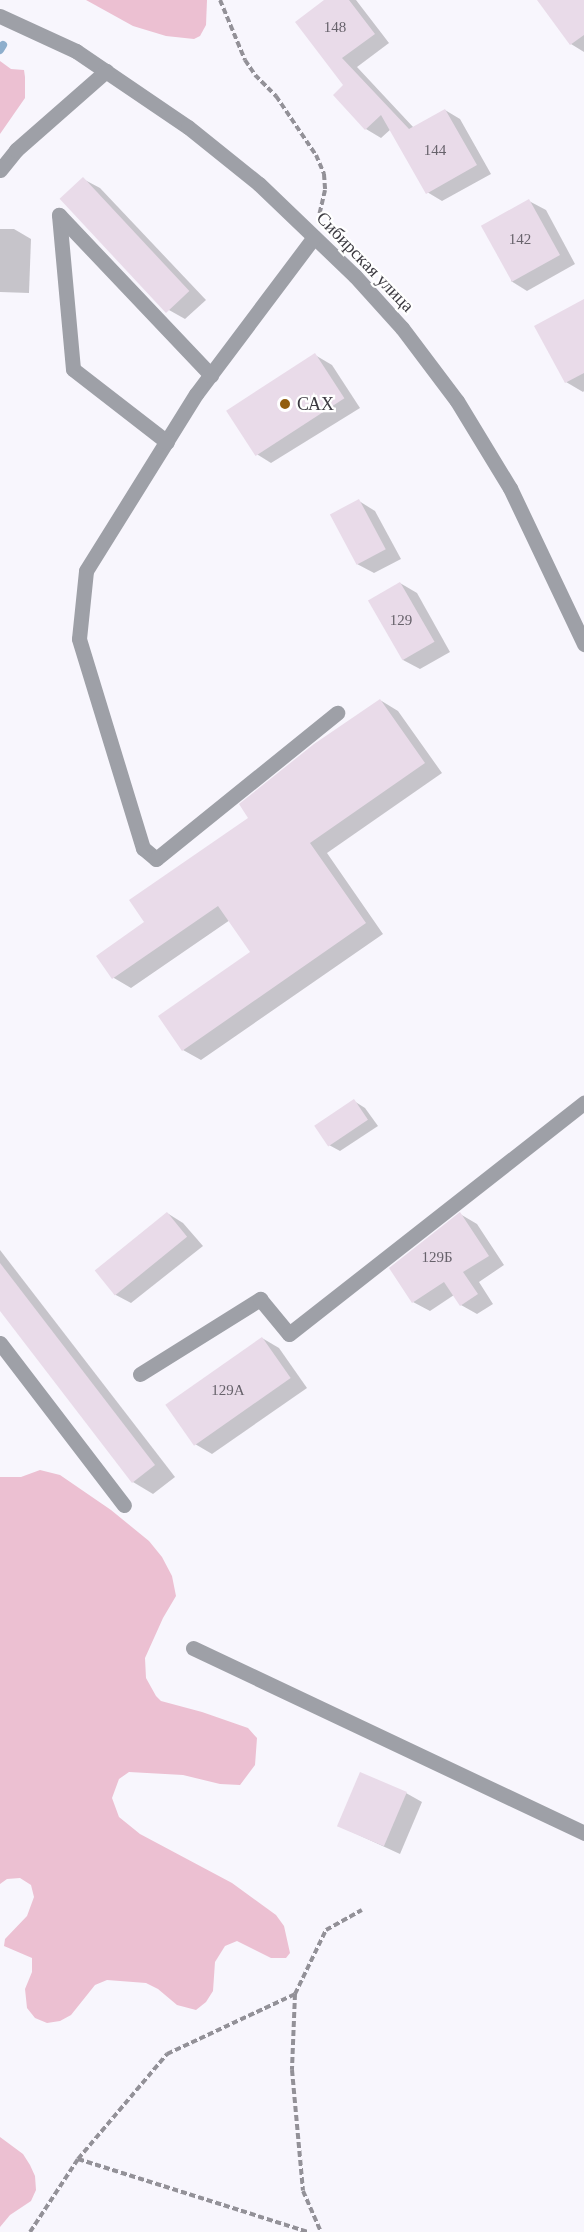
<!DOCTYPE html>
<html>
<head>
<meta charset="utf-8">
<style>
  body { margin:0 }
  #map { position:relative; width:584px; height:2232px; overflow:hidden; background:#f8f6fd; font-family:"Times New Roman",serif }
  div>[style] { position:absolute }
  .green>* { inset:0; background:#ecc0d2 }
  .shadow>* { inset:0; background:#0003 }
  .stream>* { height:8px; margin:-4px; padding:0 4px; transform-origin:4px; border-radius:4px; background:#8eaecc }
  .building>* { inset:0; background:#e9dbe9; transform-origin:0 0 }
  .path>* { height:4px; margin-top:-2px; transform-origin:0; background:repeating-linear-gradient(90deg,#939198 0 6px,transparent 0 9px) }
  .minor>* { height:15px; margin:-7.5px; padding:0 7.5px; transform-origin:7.5px; border-radius:7.5px; background:#9ea0a7 }
  .dots>* { width:16px; height:16px; translate:-50% -50%; box-sizing:border-box; border:3px solid #fff; border-radius:50% }
  span { translate:-50% -50%; white-space:nowrap; text-align:center; line-height:1.15; -webkit-text-stroke:4.5px #fff; paint-order:stroke }
  .number-label { font-size:15px; color:#67626b }
  .number-label span { -webkit-text-stroke-width:0 }
  .street-label { font-size:18px; color:#3c3a41 }
  .poi-label { font-size:18px; color:#3c3a41 }
  .left { translate:0 -50%; text-align:left }
</style>
</head>
<body>
<div id="map">
  <div class="green">
    <i style="clip-path:polygon(86px 0,207px 0,206px 25px,200px 36px,194px 39px,166px 36px,133px 26px)"></i>
    <i style="clip-path:polygon(0 61px,11px 69px,24px 70px,25px 77px,25px 98px,0 134px)"></i>
    <i style="clip-path:polygon(40px 1470px,60px 1475px,111px 1510px,149px 1541px,162px 1557px,172px 1576px,176px 1596px,163px 1618px,145px 1658px,146px 1678px,156px 1696px,161px 1701px,202px 1712px,248px 1728px,257px 1738px,255px 1765px,240px 1785px,220px 1784px,183px 1775px,129px 1772px,119px 1779px,112px 1798px,119px 1817px,140px 1834px,232px 1883px,276px 1915px,284px 1926px,290px 1953px,286px 1958px,271px 1958px,237px 1941px,225px 1946px,215px 1962px,213px 1991px,206px 2002px,196px 2010px,177px 2005px,158px 1989px,146px 1983px,107px 1980px,95px 1985px,71px 2015px,60px 2021px,47px 2023px,35px 2018px,27px 2008px,25px 1989px,32px 1972px,32px 1958px,4px 1946px,5px 1939px,27px 1916px,34px 1897px,31px 1885px,20px 1878px,7px 1879px,0 1884px,0 1477px,21px 1477px)"></i>
    <i style="clip-path:polygon(0 2137px,23px 2154px,30px 2165px,35px 2176px,36px 2190px,31px 2201px,10px 2215px,0 2227px)"></i>
  </div>
  <div class="shadow">
    <i style="clip-path:polygon(327px 0,356px 0,389px 43px,357px 67px,414px 128px,445px 110px,460px 119px,491px 174px,442px 201px,427px 192px,391px 129px,381px 138px,366px 129px,345px 86px)"></i>
    <i style="clip-path:polygon(539px 0,584px 0,584px 52px,571px 44px)"></i>
    <i style="clip-path:polygon(83px 179px,100px 188px,206px 300px,185px 319px,169px 310px)"></i>
    <i style="clip-path:polygon(529px 201px,546px 210px,575px 264px,527px 291px,511px 281px)"></i>
    <i style="clip-path:polygon(0 229px,14px 229px,31px 239px,29px 293px,0 292px)"></i>
    <i style="clip-path:polygon(584px 301px,584px 391px,583px 392px,566px 382px)"></i>
    <i style="clip-path:polygon(315px 355px,332px 365px,360px 408px,271px 463px,255px 453px)"></i>
    <i style="clip-path:polygon(359px 501px,375px 511px,401px 559px,374px 573px,357px 564px)"></i>
    <i style="clip-path:polygon(400px 583px,417px 593px,450px 652px,420px 669px,403px 660px)"></i>
    <i style="clip-path:polygon(380px 700px,398px 711px,442px 773px,327px 853px,383px 934px,201px 1060px,183px 1050px,252px 953px,230px 920px,131px 988px,114px 978px,98px 956px,146px 923px,250px 818px)"></i>
    <i style="clip-path:polygon(354px 1101px,365px 1108px,378px 1126px,340px 1151px,329px 1145px)"></i>
    <i style="clip-path:polygon(167px 1213px,183px 1223px,203px 1246px,131px 1303px,114px 1294px)"></i>
    <i style="clip-path:polygon(460px 1214px,477px 1224px,504px 1265px,479px 1282px,493px 1304px,477px 1314px,461px 1305px,454px 1295px,430px 1311px,413px 1302px)"></i>
    <i style="clip-path:polygon(0 1250px,175px 1477px,153px 1494px,133px 1482px,0 1309px)"></i>
    <i style="clip-path:polygon(262px 1338px,279px 1348px,307px 1388px,212px 1454px,195px 1444px,168px 1404px)"></i>
    <i style="clip-path:polygon(406px 1793px,422px 1802px,400px 1854px,339px 1826px)"></i>
  </div>
  <div class="stream">
    <i style="left:0;top:50px;width:6px;rotate:-59deg"></i>
  </div>
  <div class="building">
    <i style="clip-path:polygon(324px 0,349px 0,375px 34px,342px 58px,409px 129px,445px 109px,477px 165px,426px 194px,381px 115px,365px 130px,333px 95px,343px 85px,295px 22px)"></i>
    <i style="clip-path:polygon(537px 0,584px 0,584px 35px,570px 45px)"></i>
    <i style="left:83px;top:177px;width:156px;height:32px;rotate:47deg"></i>
    <i style="left:529px;top:199px;width:64px;height:55px;rotate:61deg"></i>
    <i style="clip-path:polygon(584px 299px,584px 373px,565px 383px,534px 326px)"></i>
    <i style="left:315px;top:353px;width:54px;height:106px;rotate:57deg"></i>
    <i style="left:359px;top:499px;width:57px;height:33px;rotate:62deg"></i>
    <i style="left:400px;top:582px;width:69px;height:37px;rotate:60deg"></i>
    <i style="clip-path:polygon(380px 699px,425px 763px,310px 843px,366px 923px,182px 1051px,158px 1016px,250px 952px,218px 906px,112px 979px,96px 956px,144px 922px,129px 900px,248px 818px,239px 804px,314px 744px)"></i>
    <i style="left:354px;top:1099px;width:25px;height:48px;rotate:56deg"></i>
    <i style="left:167px;top:1212px;width:32px;height:93px;rotate:51deg"></i>
    <i style="clip-path:polygon(460px 1212px,489px 1256px,463px 1272px,478px 1294px,460px 1306px,444px 1282px,412px 1303px,389px 1268px)"></i>
    <i style="clip-path:polygon(0 1263px,155px 1465px,132px 1483px,0 1311px)"></i>
    <i style="left:262px;top:1337px;width:50px;height:118px;rotate:55deg"></i>
    <i style="left:360px;top:1772px;width:51px;height:59px;rotate:23deg"></i>
  </div>
  <div class="path">
    <i style="left:220px;top:0;width:65px;rotate:67.4deg"></i>
    <i style="left:245px;top:60px;width:18px;rotate:56deg"></i>
    <i style="left:255px;top:75px;width:30px;rotate:45deg"></i>
    <i style="left:276px;top:96px;width:71px;rotate:55.9deg"></i>
    <i style="left:316px;top:155px;width:21px;rotate:67deg"></i>
    <i style="left:324px;top:174px;width:16px;rotate:86deg"></i>
    <i style="left:325px;top:190px;width:27px;rotate:103deg"></i>
    <i style="left:295px;top:1994px;width:76px;rotate:92.3deg"></i>
    <i style="left:292px;top:2070px;width:121px;rotate:84.8deg"></i>
    <i style="left:303px;top:2191px;width:45px;rotate:66.3deg"></i>
    <i style="left:78px;top:2159px;width:241px;rotate:17.6deg"></i>
    <i style="left:30px;top:2232px;width:87px;rotate:-56.7deg"></i>
    <i style="left:78px;top:2159px;width:138px;rotate:-49.7deg"></i>
    <i style="left:167px;top:2054px;width:141px;rotate:-25.1deg"></i>
    <i style="left:295px;top:1994px;width:71px;rotate:-64.2deg"></i>
    <i style="left:326px;top:1930px;width:41px;rotate:-29.1deg"></i>
  </div>
  <div class="minor">
    <i style="left:0;top:16px;width:84px;rotate:24.7deg"></i>
    <i style="left:76px;top:51px;width:135px;rotate:34.2deg"></i>
    <i style="left:188px;top:127px;width:91px;rotate:38.8deg"></i>
    <i style="left:259px;top:184px;width:133px;rotate:43.8deg"></i>
    <i style="left:355px;top:276px;width:70px;rotate:47.9deg"></i>
    <i style="left:402px;top:328px;width:91px;rotate:53deg"></i>
    <i style="left:457px;top:401px;width:102px;rotate:58.7deg"></i>
    <i style="left:510px;top:488px;width:173px;rotate:64.6deg"></i>
    <i style="left:0;top:170px;width:26px;rotate:-51deg"></i>
    <i style="left:16px;top:150px;width:120px;rotate:-41.3deg"></i>
    <i style="left:314px;top:237px;width:196px;rotate:126.9deg"></i>
    <i style="left:196px;top:394px;width:208px;rotate:121.9deg"></i>
    <i style="left:86px;top:571px;width:68px;rotate:95.9deg"></i>
    <i style="left:79px;top:639px;width:219px;rotate:73deg"></i>
    <i style="left:143px;top:848px;width:17px;rotate:40deg"></i>
    <i style="left:156px;top:859px;width:233px;rotate:-38.9deg"></i>
    <i style="left:167px;top:442px;width:119px;rotate:-142.2deg"></i>
    <i style="left:73px;top:369px;width:155px;rotate:-95.2deg"></i>
    <i style="left:59px;top:215px;width:221px;rotate:46.5deg"></i>
    <i style="left:0;top:1343px;width:204px;rotate:52.6deg"></i>
    <i style="left:140px;top:1374px;width:142px;rotate:-32deg"></i>
    <i style="left:260px;top:1299px;width:45px;rotate:50.4deg"></i>
    <i style="left:289px;top:1334px;width:375px;rotate:-38.1deg"></i>
    <i style="left:193px;top:1648px;width:433px;rotate:25.3deg"></i>
  </div>
  <div class="dots">
    <i style="left:285px;top:404px;background:#925e10"></i>
  </div>
  <div class="number-label">
    <span style="left:335px;top:28px">148</span>
    <span style="left:435px;top:151px">144</span>
    <span style="left:520px;top:240px">142</span>
    <span style="left:401px;top:621px">129</span>
    <span style="left:437px;top:1258px">129Б</span>
    <span style="left:228px;top:1391px">129А</span>
  </div>
  <div class="street-label">
    <span style="left:365px;top:262px;rotate:46deg">Сибирская улица</span>
  </div>
  <div class="poi-label">
    <span class="left" style="left:297px;top:404px">САХ</span>
  </div>
</div>
</body>
</html>
